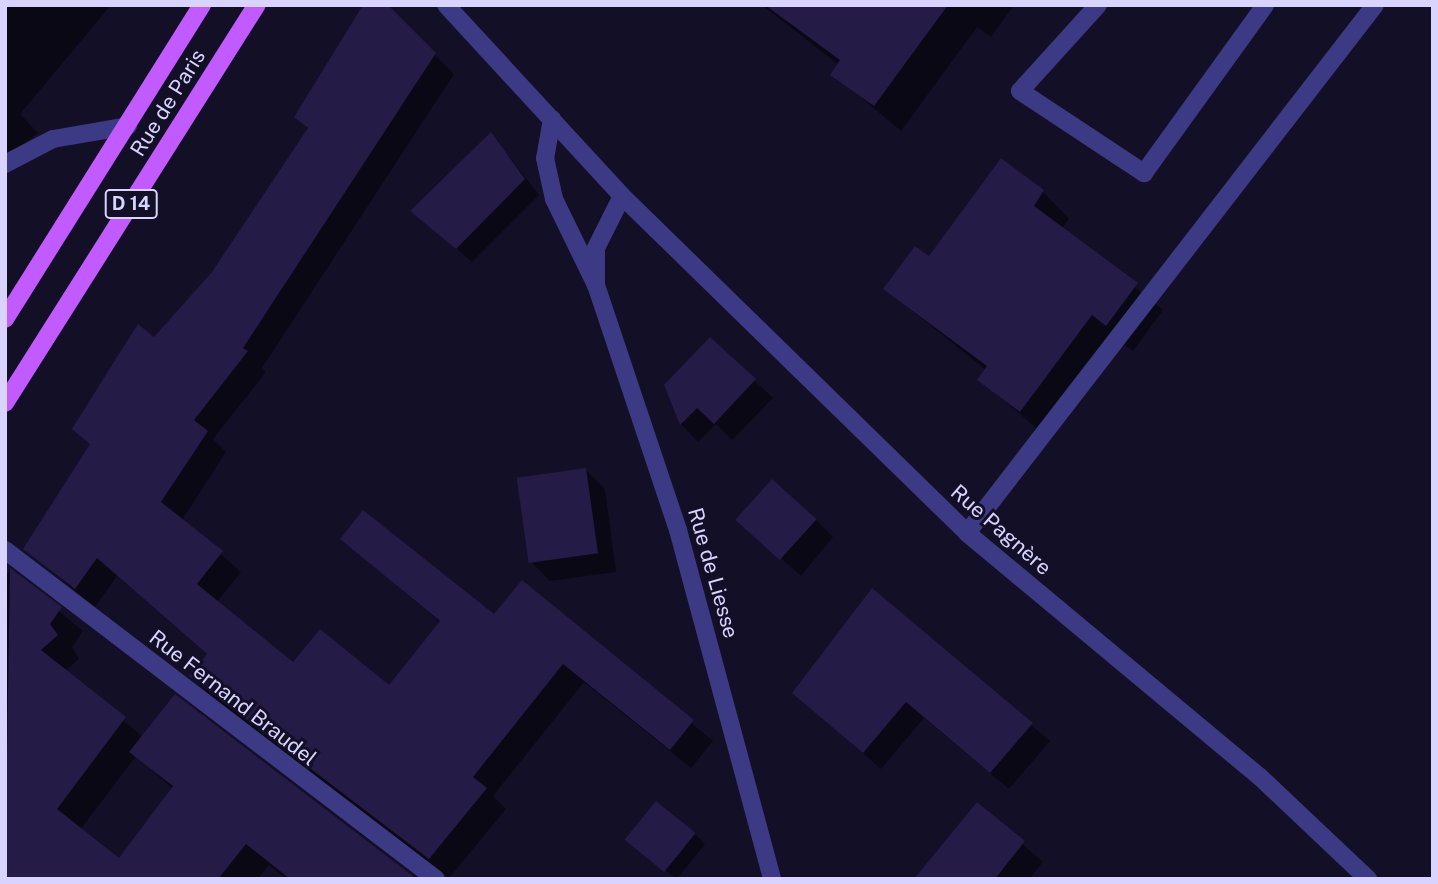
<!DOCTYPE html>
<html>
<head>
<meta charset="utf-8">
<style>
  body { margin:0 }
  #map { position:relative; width:1438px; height:884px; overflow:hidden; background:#130f26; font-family:"Public Sans",sans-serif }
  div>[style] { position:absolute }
  .shadow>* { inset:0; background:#0007 }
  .building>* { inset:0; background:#241b47; transform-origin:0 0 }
  .lane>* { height:18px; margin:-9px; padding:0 9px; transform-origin:9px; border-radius:9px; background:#3d3a85 }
  .street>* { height:18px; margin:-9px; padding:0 9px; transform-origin:9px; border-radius:9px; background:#3d3a85 }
  .primary>* { height:18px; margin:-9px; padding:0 9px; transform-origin:9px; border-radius:9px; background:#c25bff }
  span { translate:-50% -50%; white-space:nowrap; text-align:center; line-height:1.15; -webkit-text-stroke:6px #130f26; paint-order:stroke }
  .shield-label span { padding:2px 5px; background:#130f26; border:2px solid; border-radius:5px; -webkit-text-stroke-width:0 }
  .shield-label { font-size:19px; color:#d9d4ff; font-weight:700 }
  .street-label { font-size:21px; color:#d9d4ff }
  .frame { position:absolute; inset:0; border:7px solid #d9d4ff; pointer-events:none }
</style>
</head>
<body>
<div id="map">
  <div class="shadow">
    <i style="clip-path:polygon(5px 5px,111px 5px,20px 114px,38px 133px,5px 158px)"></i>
    <i style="clip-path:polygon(384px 5px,454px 74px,262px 368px,266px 372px,213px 439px,226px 452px,182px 520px,241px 572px,217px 602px,293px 664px,389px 688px,441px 623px,342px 539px,495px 616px,523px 582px,713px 741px,691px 768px,584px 682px,493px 796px,506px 809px,449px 878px,211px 696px,191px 676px,208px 655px,117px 576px,95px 607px,25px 549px,91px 445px,75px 429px,213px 273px,309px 130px,296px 116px)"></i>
    <i style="clip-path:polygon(762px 5px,1014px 5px,991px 37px,977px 27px,901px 131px,833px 74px,839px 65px)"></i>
    <i style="clip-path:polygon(491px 134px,539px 195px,472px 262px,412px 211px)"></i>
    <i style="clip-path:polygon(1043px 192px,1069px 218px,1062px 229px,1163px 310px,1133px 351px,1119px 341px,1047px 437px,980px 380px,986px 370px,885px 289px)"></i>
    <i style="clip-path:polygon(710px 339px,773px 398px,732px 440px,716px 424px,698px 442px,681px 424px,666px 386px)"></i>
    <i style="clip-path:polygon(585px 469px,605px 489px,616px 572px,550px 581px,531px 562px)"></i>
    <i style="clip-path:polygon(816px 520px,833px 537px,801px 576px,740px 522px)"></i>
    <i style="clip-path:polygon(evenodd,10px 571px,83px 631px,72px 647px,79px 659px,65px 671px,143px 737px,175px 696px,414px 879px,286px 879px,269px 865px,258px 879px,225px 879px,208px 866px,5px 879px,5px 577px,10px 571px,136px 756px,173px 789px,119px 860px,80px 830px,136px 756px)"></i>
    <i style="clip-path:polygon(872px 591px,1050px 741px,1009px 789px,924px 718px,881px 769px,794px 693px)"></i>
    <i style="clip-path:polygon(977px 805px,1043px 862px,1029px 879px,923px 879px)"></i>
    <i style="clip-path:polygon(695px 834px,705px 844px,677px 879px,636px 849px)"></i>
  </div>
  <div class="building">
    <i style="clip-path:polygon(363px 5px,388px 5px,436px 53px,243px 348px,248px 351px,194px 420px,208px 431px,161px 502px,223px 551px,197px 584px,293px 662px,320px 629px,389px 685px,440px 621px,340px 539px,363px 510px,494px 614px,522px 580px,694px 720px,670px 750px,563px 664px,473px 777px,487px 788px,429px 859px,189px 676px,207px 654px,97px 558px,75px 589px,23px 549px,90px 444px,72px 429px,117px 357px,138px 324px,154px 337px,212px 272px,308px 128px,294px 117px)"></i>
    <i style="clip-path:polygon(765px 5px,948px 5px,874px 106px,830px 75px,840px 60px)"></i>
    <i style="clip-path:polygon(491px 132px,525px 179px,456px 249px,410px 211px)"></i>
    <i style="clip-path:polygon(1001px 158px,1044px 190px,1034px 206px,1138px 283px,1106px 326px,1092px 315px,1020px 412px,977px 380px,987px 366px,883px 289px,915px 246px,929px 256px)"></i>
    <i style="clip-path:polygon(710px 337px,756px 379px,714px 424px,697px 408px,680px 425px,664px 385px)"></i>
    <i style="left:586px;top:468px;width:86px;height:70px;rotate:82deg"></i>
    <i style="left:772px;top:479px;width:60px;height:55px;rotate:42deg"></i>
    <i style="clip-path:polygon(10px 568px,62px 607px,50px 624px,58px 635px,41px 650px,126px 717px,57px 809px,119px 858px,173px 786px,129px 752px,175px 694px,414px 877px,290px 879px,246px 844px,218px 879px,5px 879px)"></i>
    <i style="clip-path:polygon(872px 588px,1033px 723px,990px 773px,906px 702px,863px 753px,792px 693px)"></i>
    <i style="left:656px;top:801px;width:51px;height:50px;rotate:39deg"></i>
    <i style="clip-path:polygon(977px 802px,1025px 841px,995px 879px,914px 879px)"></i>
  </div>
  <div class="lane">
    <i style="left:1098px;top:5px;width:116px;rotate:132.2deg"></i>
    <i style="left:1020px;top:91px;width:149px;rotate:33.5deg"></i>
    <i style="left:1144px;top:173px;width:207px;rotate:-54.2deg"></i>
  </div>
  <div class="street">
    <i style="left:446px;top:5px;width:260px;rotate:47.3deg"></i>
    <i style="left:622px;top:196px;width:482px;rotate:44.3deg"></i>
    <i style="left:967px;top:533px;width:381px;rotate:39.8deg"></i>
    <i style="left:1260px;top:777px;width:149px;rotate:43.4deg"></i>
    <i style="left:552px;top:119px;width:40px;rotate:100deg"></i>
    <i style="left:545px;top:158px;width:42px;rotate:77.6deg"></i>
    <i style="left:554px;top:199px;width:96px;rotate:64deg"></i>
    <i style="left:596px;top:285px;width:37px;rotate:-90deg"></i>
    <i style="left:596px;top:248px;width:58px;rotate:-63.4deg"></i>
    <i style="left:5px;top:164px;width:54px;rotate:-27.5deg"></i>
    <i style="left:53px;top:139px;width:76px;rotate:-9.8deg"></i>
    <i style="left:596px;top:285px;width:258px;rotate:71.5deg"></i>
    <i style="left:678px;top:530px;width:361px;rotate:74.9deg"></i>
    <i style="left:967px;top:533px;width:667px;rotate:-52.31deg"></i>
    <i style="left:5px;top:550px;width:542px;rotate:37.36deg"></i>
  </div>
  <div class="primary">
    <i style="left:5px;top:319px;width:371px;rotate:-57.9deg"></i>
    <i style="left:5px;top:403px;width:471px;rotate:-57.7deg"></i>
  </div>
  <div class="shield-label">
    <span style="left:131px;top:204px">D 14</span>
  </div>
  <div class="street-label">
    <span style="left:168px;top:103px;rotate:-58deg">Rue de Paris</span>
    <span style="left:1001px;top:530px;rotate:41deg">Rue Pagnère</span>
    <span style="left:713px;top:573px;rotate:74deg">Rue de Liesse</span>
    <span style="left:233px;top:698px;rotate:38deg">Rue Fernand Braudel</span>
  </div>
  <div class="frame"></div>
</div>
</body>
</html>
